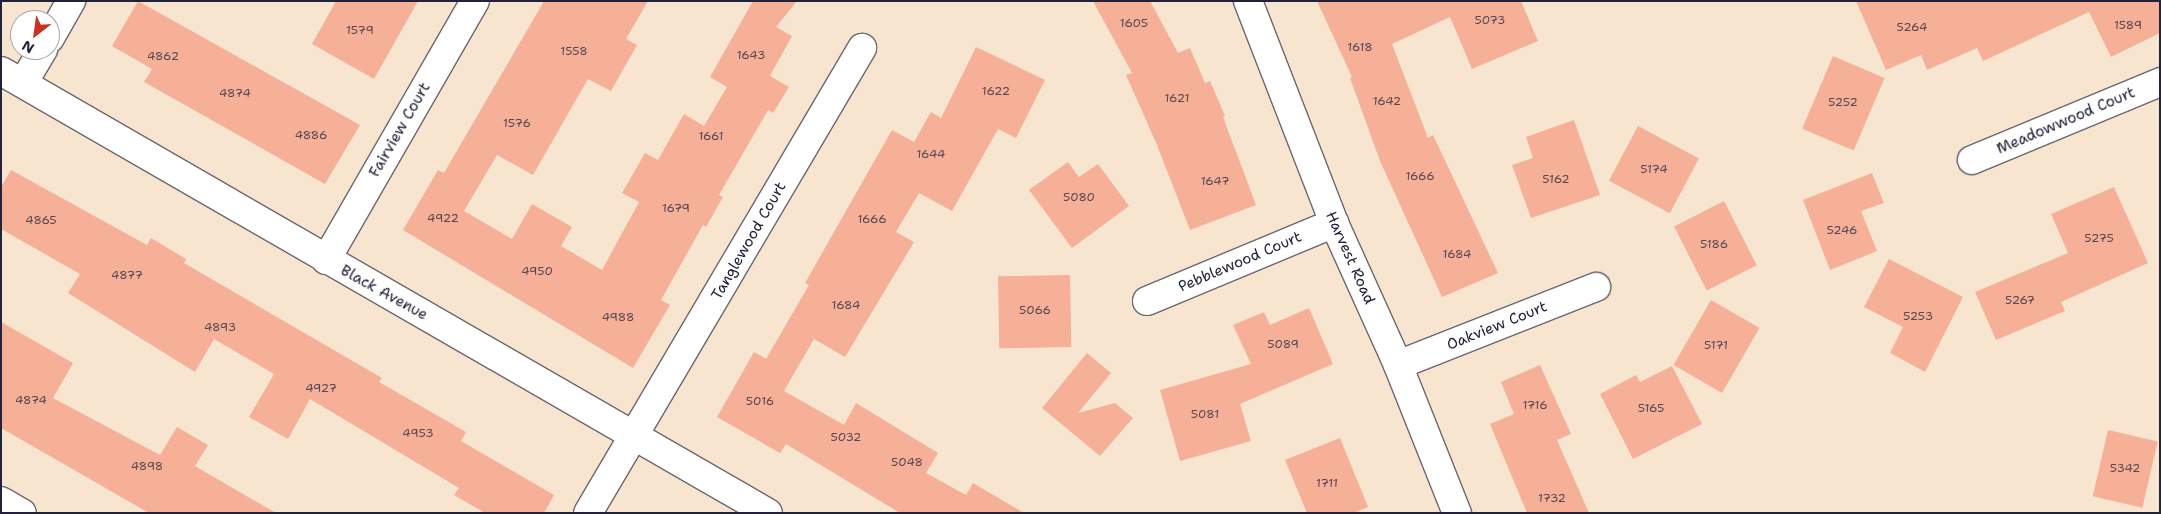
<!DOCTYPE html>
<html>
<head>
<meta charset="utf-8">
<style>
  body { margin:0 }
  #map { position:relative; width:2161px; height:514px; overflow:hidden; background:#f7e5d0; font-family:"Shantell Sans",sans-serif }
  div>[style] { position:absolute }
  .building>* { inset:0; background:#f5b097; transform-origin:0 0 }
  .roads { filter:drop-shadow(1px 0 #6d666f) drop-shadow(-1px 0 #6d666f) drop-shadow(0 1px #6d666f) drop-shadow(0 -1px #6d666f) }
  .minor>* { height:28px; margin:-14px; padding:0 14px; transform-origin:14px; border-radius:14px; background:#fff }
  span { translate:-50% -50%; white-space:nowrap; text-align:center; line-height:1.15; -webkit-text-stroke:4px #fff; paint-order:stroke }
  .number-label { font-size:12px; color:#574652 }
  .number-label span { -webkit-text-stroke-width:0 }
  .street-label { font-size:15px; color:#22223b }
  .frame { position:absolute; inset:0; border:2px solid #22223b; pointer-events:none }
  .north { position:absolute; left:10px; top:10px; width:50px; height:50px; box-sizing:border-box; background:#fff; border:1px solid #a7a7b1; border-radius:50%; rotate:210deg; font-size:14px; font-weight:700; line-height:20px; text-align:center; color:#22223b }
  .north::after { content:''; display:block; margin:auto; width:18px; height:22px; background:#c8321e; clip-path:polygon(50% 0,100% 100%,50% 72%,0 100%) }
</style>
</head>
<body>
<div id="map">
  <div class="building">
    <i style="clip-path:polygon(138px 1px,360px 125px,325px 184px,144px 82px,152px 69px,112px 46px)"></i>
    <i style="clip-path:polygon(336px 1px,418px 1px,374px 79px,312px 44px)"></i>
    <i style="clip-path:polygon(544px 1px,648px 1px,626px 39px,637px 45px,611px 91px,588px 79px,533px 175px,497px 155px,464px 211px,512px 239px,532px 204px,572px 227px,561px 246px,602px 270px,639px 202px,622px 193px,645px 153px,658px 160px,684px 114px,704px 126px,727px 87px,710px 77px,753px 1px,797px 1px,776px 27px,792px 36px,770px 76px,789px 87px,773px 113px,768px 110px,719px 195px,723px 197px,706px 227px,703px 225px,661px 300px,670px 305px,633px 368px,403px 230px,438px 170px,444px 173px)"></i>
    <i style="clip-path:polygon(1093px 1px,1150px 1px,1178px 53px,1190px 48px,1205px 83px,1210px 81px,1225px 116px,1223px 117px,1256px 205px,1190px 230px,1157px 145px,1126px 75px,1132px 73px)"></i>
    <i style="clip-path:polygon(1317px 1px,1521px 1px,1538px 41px,1472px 69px,1450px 17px,1392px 44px,1428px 138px,1433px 135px,1498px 273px,1442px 297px,1380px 161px,1350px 78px,1352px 77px)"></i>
    <i style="clip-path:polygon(1856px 1px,2160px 1px,2160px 33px,2111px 57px,2089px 12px,1983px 61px,1977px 48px,1927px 70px,1921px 55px,1886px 70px)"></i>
    <i style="clip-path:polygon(976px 47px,1045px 80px,1016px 138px,998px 129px,952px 211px,919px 193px,896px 232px,914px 242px,845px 357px,814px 339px,784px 391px,844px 425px,856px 403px,938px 453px,926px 473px,966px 495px,973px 483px,1024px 513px,900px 513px,786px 444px,780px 453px,717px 417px,754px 352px,766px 359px,809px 285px,805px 283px,892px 130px,914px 142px,931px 112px,941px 118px)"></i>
    <i style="left:1833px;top:56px;width:56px;height:79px;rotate:23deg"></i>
    <i style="clip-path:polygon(1574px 120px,1600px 195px,1531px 218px,1512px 165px,1533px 158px,1526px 137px)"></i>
    <i style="left:1638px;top:126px;width:69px;height:62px;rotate:28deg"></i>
    <i style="clip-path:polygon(1068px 162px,1079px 177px,1098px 164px,1129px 206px,1072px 248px,1029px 190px)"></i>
    <i style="clip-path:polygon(11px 170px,147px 245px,151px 238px,186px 259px,184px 263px,382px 378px,379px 382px,466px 432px,461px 441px,554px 495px,544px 513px,485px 513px,454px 495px,459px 488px,310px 399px,288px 439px,249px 417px,274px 374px,214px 339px,195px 372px,68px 293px,80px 274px,1px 229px,1px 187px)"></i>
    <i style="clip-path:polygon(1872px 173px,1884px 203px,1861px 211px,1877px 251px,1830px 270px,1803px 200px)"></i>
    <i style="clip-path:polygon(2114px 187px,2148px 263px,2061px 302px,2065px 311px,1996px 340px,1975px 292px,2068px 253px,2051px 214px)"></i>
    <i style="left:1724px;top:201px;width:72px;height:56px;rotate:63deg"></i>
    <i style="clip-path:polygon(1889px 259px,1963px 297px,1925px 372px,1890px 353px,1903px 327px,1864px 307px)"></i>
    <i style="left:1070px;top:275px;width:72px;height:72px;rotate:89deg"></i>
    <i style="left:1711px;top:300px;width:56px;height:75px;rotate:30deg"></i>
    <i style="clip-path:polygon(1309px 308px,1333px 364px,1240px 404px,1251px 441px,1180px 461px,1160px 390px,1251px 364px,1233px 325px,1264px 312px,1270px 325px)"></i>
    <i style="clip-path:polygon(1px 322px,73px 363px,53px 398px,160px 455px,177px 427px,208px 445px,195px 466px,276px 513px,149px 513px,1px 428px)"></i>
    <i style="clip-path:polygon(1087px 353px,1111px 373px,1078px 413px,1115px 403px,1133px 418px,1100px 456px,1042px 408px)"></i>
    <i style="clip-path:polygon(1540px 365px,1571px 434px,1557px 440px,1589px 513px,1527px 513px,1490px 424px,1514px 414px,1501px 382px)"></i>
    <i style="clip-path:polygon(1672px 366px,1702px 424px,1633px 459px,1600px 394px,1636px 375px,1640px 382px)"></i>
    <i style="left:2108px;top:430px;width:51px;height:68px;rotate:13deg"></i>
    <i style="clip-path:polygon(1340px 438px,1368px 507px,1354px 513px,1307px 513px,1285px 460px)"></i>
  </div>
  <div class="roads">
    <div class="minor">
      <i style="left:1248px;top:1px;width:238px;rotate:68.8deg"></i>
      <i style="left:1334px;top:223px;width:156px;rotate:65.7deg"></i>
      <i style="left:1398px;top:365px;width:159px;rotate:68.3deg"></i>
      <i style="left:50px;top:38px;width:43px;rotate:-60.4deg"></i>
      <i style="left:1px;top:71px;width:885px;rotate:29.95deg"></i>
      <i style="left:23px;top:83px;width:39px;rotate:-59deg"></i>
      <i style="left:1972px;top:160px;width:204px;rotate:-22.5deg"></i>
      <i style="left:326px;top:260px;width:299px;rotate:-60.1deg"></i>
      <i style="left:1147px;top:301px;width:203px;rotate:-22.6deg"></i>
      <i style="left:1398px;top:365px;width:213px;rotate:-21.5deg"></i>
      <i style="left:1px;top:501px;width:24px;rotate:30deg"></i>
      <i style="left:588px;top:513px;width:540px;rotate:-59.49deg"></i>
    </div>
  </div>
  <div class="number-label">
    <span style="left:1490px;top:21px">5073</span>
    <span style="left:1134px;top:24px">1605</span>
    <span style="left:2128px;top:26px">1589</span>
    <span style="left:1912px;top:28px">5264</span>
    <span style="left:360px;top:31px">1579</span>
    <span style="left:1360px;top:48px">1618</span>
    <span style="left:574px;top:52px">1558</span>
    <span style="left:751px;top:56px">1643</span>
    <span style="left:163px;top:57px">4862</span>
    <span style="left:996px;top:92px">1622</span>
    <span style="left:235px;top:94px">4874</span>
    <span style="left:1177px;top:99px">1621</span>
    <span style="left:1387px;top:102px">1642</span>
    <span style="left:1843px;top:103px">5252</span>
    <span style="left:517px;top:124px">1576</span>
    <span style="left:311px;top:136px">4886</span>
    <span style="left:711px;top:137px">1661</span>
    <span style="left:931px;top:155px">1644</span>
    <span style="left:1654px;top:170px">5174</span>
    <span style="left:1420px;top:177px">1666</span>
    <span style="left:1556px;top:180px">5162</span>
    <span style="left:1215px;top:182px">1647</span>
    <span style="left:1079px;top:198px">5080</span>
    <span style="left:676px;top:209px">1679</span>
    <span style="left:443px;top:219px">4922</span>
    <span style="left:872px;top:220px">1666</span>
    <span style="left:41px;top:221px">4865</span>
    <span style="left:1842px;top:231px">5246</span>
    <span style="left:2099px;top:239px">5275</span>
    <span style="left:1714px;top:245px">5186</span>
    <span style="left:1457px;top:255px">1684</span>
    <span style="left:537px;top:272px">4950</span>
    <span style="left:127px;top:276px">4877</span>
    <span style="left:2020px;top:301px">5267</span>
    <span style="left:846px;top:306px">1684</span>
    <span style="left:1035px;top:311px">5066</span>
    <span style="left:1918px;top:317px">5253</span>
    <span style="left:618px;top:318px">4988</span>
    <span style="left:220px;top:328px">4893</span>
    <span style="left:1283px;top:345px">5089</span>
    <span style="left:1716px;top:346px">5171</span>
    <span style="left:321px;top:389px">4927</span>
    <span style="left:31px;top:401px">4874</span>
    <span style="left:760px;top:402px">5016</span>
    <span style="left:1535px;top:406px">1716</span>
    <span style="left:1651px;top:409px">5165</span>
    <span style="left:1205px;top:415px">5081</span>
    <span style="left:418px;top:434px">4953</span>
    <span style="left:846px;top:438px">5032</span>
    <span style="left:907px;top:463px">5048</span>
    <span style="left:147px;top:467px">4898</span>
    <span style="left:2125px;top:469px">5342</span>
    <span style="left:1327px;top:484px">1711</span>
    <span style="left:1552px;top:499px">1732</span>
  </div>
  <div class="street-label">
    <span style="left:2066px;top:121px;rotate:-23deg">Meadowwood Court</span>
    <span style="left:400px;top:130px;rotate:-60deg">Fairview Court</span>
    <span style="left:749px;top:241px;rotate:-60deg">Tanglewood Court</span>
    <span style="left:1350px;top:258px;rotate:66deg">Harvest Road</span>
    <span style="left:1240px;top:262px;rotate:-23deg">Pebblewood Court</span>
    <span style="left:384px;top:293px;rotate:29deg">Black Avenue</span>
    <span style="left:1497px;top:326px;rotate:-22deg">Oakview Court</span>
  </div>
  <div class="frame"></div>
  <div class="north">N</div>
</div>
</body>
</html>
